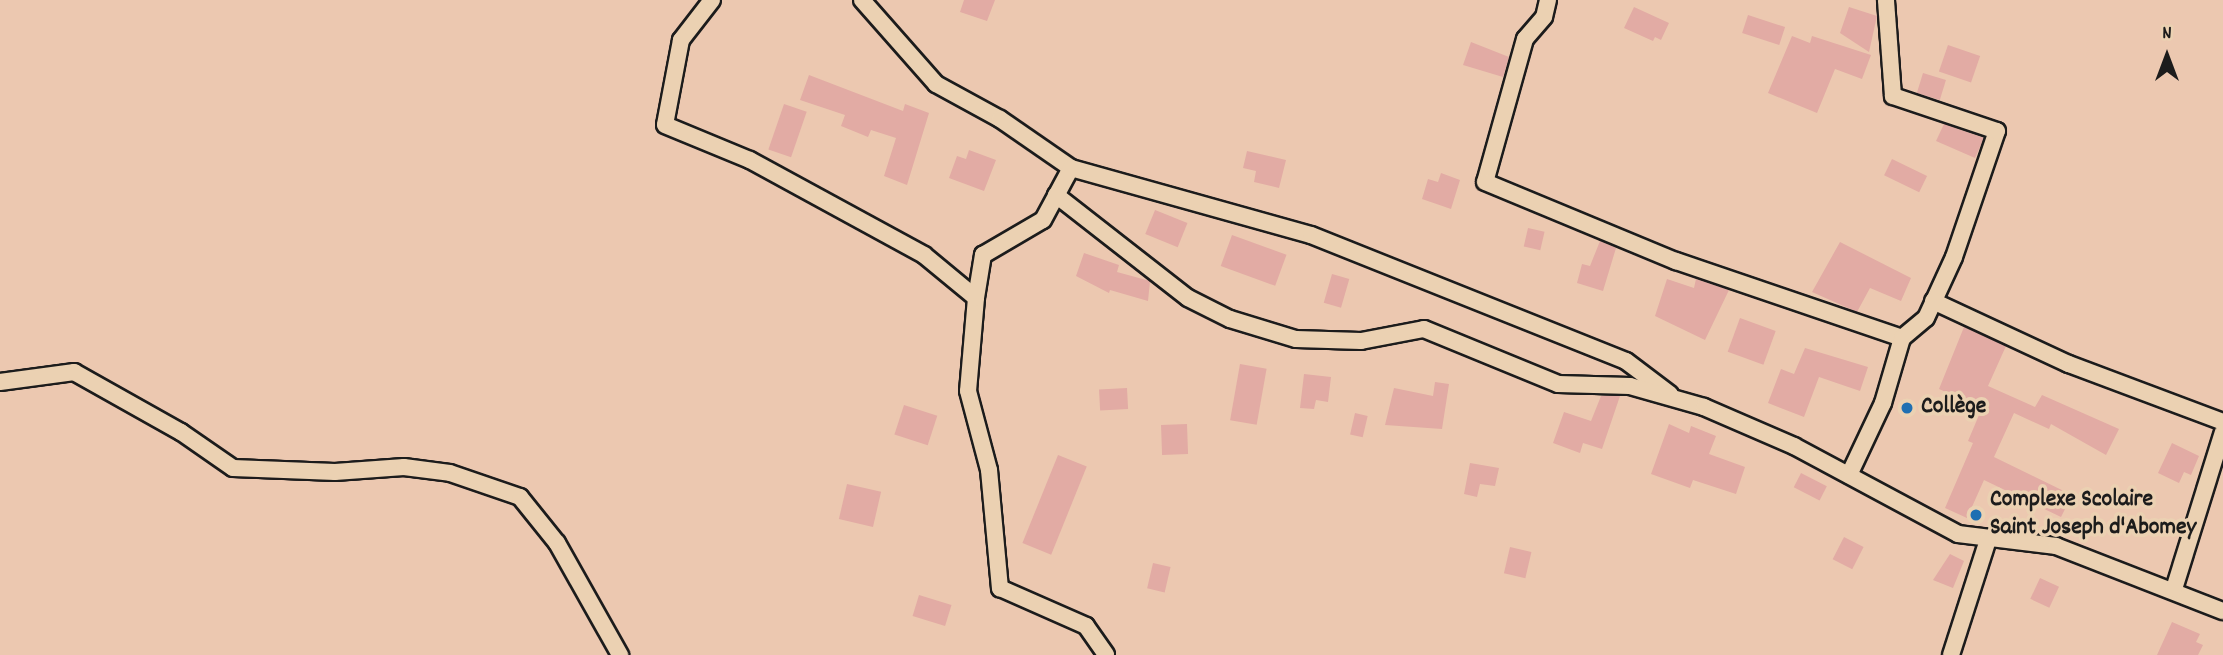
<!DOCTYPE html>
<html>
<head>
<meta charset="utf-8">
<style>
  body { margin:0 }
  #map { position:relative; width:2223px; height:655px; overflow:hidden; background:#ecc8b0; font-family:Dekko,sans-serif }
  div>[style] { position:absolute }
  .building>* { inset:0; background:#e2aba4; transform-origin:0 0 }
  .roads { filter:drop-shadow(2px 0 #1c1c1c) drop-shadow(-2px 0 #1c1c1c) drop-shadow(0 2px #1c1c1c) drop-shadow(0 -2px #1c1c1c) }
  .street>* { height:16px; margin:-8px; padding:0 8px; transform-origin:8px; border-radius:8px; background:#ebd1b2 }
  .dots>* { width:19px; height:19px; translate:-50% -50%; box-sizing:border-box; border:4px solid #ebd1b2; border-radius:50% }
  span { translate:-50% -50%; white-space:nowrap; text-align:center; line-height:1.15; -webkit-text-stroke:7px #ebd1b2; paint-order:stroke }
  .poi-label { font-size:24px; color:#1c1c1c; font-weight:700 }
  .left { translate:0 -50%; text-align:left }
  .north { position:absolute; left:2132px; top:21px; width:70px; height:70px; -webkit-text-stroke:5px #ebd1b2; paint-order:stroke; rotate:0deg; font-size:19px; font-weight:700; line-height:28px; text-align:center; color:#1c1c1c }
  .north::after { content:''; display:block; margin:auto; width:24px; height:32px; background:#1c1c1c; clip-path:polygon(50% 0,100% 100%,50% 72%,0 100%) }
</style>
</head>
<body>
<div id="map">
  <div class="building">
    <i style="clip-path:polygon(964px 0,995px 0,987px 21px,960px 12px)"></i>
    <i style="clip-path:polygon(1634px 7px,1669px 23px,1661px 40px,1655px 37px,1653px 41px,1624px 28px)"></i>
    <i style="clip-path:polygon(1849px 7px,1877px 16px,1869px 52px,1840px 33px)"></i>
    <i style="left:1748px;top:15px;width:39px;height:19px;rotate:18deg"></i>
    <i style="clip-path:polygon(1792px 36px,1810px 43px,1812px 36px,1871px 55px,1862px 79px,1835px 69px,1817px 113px,1768px 93px)"></i>
    <i style="clip-path:polygon(1471px 42px,1509px 57px,1503px 77px,1463px 65px)"></i>
    <i style="left:1948px;top:45px;width:34px;height:28px;rotate:19deg"></i>
    <i style="left:1923px;top:73px;width:24px;height:21px;rotate:17deg"></i>
    <i style="clip-path:polygon(809px 75px,903px 111px,905px 104px,929px 113px,907px 185px,884px 176px,896px 138px,871px 130px,868px 137px,841px 126px,845px 115px,800px 100px)"></i>
    <i style="left:784px;top:104px;width:24px;height:48px;rotate:19deg"></i>
    <i style="clip-path:polygon(1944px 124px,1984px 138px,1975px 158px,1936px 141px)"></i>
    <i style="clip-path:polygon(969px 150px,996px 160px,984px 191px,949px 178px,957px 156px,966px 159px)"></i>
    <i style="clip-path:polygon(1247px 151px,1286px 160px,1279px 188px,1254px 182px,1256px 171px,1243px 168px)"></i>
    <i style="left:1892px;top:159px;width:39px;height:18px;rotate:26deg"></i>
    <i style="clip-path:polygon(1441px 173px,1460px 180px,1451px 209px,1422px 199px,1428px 179px,1438px 182px)"></i>
    <i style="left:1155px;top:210px;width:35px;height:26px;rotate:22deg"></i>
    <i style="left:1528px;top:228px;width:17px;height:19px;rotate:13deg"></i>
    <i style="left:1232px;top:235px;width:58px;height:33px;rotate:20deg"></i>
    <i style="clip-path:polygon(1600px 241px,1616px 248px,1603px 291px,1577px 283px,1582px 264px,1590px 266px)"></i>
    <i style="clip-path:polygon(1840px 242px,1911px 278px,1901px 301px,1870px 288px,1857px 312px,1812px 292px)"></i>
    <i style="clip-path:polygon(1084px 253px,1119px 265px,1117px 272px,1150px 281px,1148px 301px,1110px 290px,1109px 293px,1076px 276px)"></i>
    <i style="left:1332px;top:274px;width:18px;height:30px;rotate:16deg"></i>
    <i style="clip-path:polygon(1667px 279px,1694px 288px,1696px 279px,1729px 290px,1705px 340px,1655px 316px)"></i>
    <i style="left:1740px;top:318px;width:38px;height:36px;rotate:20deg"></i>
    <i style="clip-path:polygon(1964px 327px,2006px 346px,1988px 386px,2035px 407px,2042px 395px,2119px 429px,2106px 455px,2051px 424px,2049px 429px,2014px 413px,1994px 457px,2072px 495px,2061px 517px,1984px 480px,1967px 518px,1945px 508px,1973px 443px,1968px 441px,1982px 408px,1939px 389px)"></i>
    <i style="clip-path:polygon(1805px 348px,1868px 367px,1860px 391px,1819px 377px,1804px 417px,1768px 403px,1781px 369px,1794px 374px)"></i>
    <i style="left:1240px;top:364px;width:27px;height:57px;rotate:10deg"></i>
    <i style="clip-path:polygon(1304px 374px,1331px 377px,1328px 402px,1316px 400px,1314px 409px,1300px 408px)"></i>
    <i style="clip-path:polygon(1435px 382px,1449px 384px,1442px 429px,1385px 425px,1394px 388px,1433px 396px)"></i>
    <i style="left:1127px;top:388px;width:21px;height:28px;rotate:87deg"></i>
    <i style="clip-path:polygon(1601px 396px,1620px 396px,1602px 449px,1583px 443px,1580px 453px,1553px 443px,1564px 412px,1591px 421px)"></i>
    <i style="left:904px;top:405px;width:35px;height:31px;rotate:18deg"></i>
    <i style="left:1355px;top:413px;width:13px;height:22px;rotate:13deg"></i>
    <i style="left:1187px;top:424px;width:30px;height:26px;rotate:88deg"></i>
    <i style="clip-path:polygon(1669px 424px,1689px 433px,1691px 426px,1716px 436px,1709px 454px,1745px 467px,1736px 494px,1693px 480px,1690px 488px,1651px 474px)"></i>
    <i style="clip-path:polygon(2172px 443px,2199px 456px,2191px 475px,2184px 472px,2179px 483px,2158px 473px)"></i>
    <i style="left:1058px;top:455px;width:31px;height:95px;rotate:22deg"></i>
    <i style="clip-path:polygon(1470px 463px,1499px 468px,1495px 486px,1480px 484px,1477px 497px,1464px 494px)"></i>
    <i style="left:1801px;top:473px;width:29px;height:16px;rotate:27deg"></i>
    <i style="left:847px;top:484px;width:35px;height:36px;rotate:13deg"></i>
    <i style="left:1844px;top:537px;width:22px;height:25px;rotate:27deg"></i>
    <i style="left:1510px;top:547px;width:22px;height:27px;rotate:13deg"></i>
    <i style="clip-path:polygon(1950px 554px,1964px 561px,1953px 588px,1933px 580px)"></i>
    <i style="left:1153px;top:563px;width:18px;height:26px;rotate:13deg"></i>
    <i style="left:2040px;top:578px;width:21px;height:23px;rotate:25deg"></i>
    <i style="left:919px;top:595px;width:34px;height:22px;rotate:17deg"></i>
    <i style="clip-path:polygon(2172px 622px,2200px 634px,2196px 642px,2203px 645px,2198px 655px,2157px 655px)"></i>
  </div>
  <div class="roads">
    <div class="street">
      <i style="left:712px;top:0;width:51px;rotate:127.8deg"></i>
      <i style="left:681px;top:40px;width:86px;rotate:100.7deg"></i>
      <i style="left:665px;top:125px;width:92px;rotate:22.4deg"></i>
      <i style="left:750px;top:160px;width:198px;rotate:28.6deg"></i>
      <i style="left:924px;top:255px;width:67px;rotate:39.6deg"></i>
      <i style="left:976px;top:298px;width:93px;rotate:94.9deg"></i>
      <i style="left:968px;top:391px;width:82px;rotate:75.1deg"></i>
      <i style="left:989px;top:470px;width:119px;rotate:84.7deg"></i>
      <i style="left:1000px;top:588px;width:94px;rotate:23.8deg"></i>
      <i style="left:1086px;top:626px;width:35px;rotate:55deg"></i>
      <i style="left:862px;top:0;width:112px;rotate:48.6deg"></i>
      <i style="left:936px;top:84px;width:73px;rotate:28.7deg"></i>
      <i style="left:1000px;top:119px;width:86px;rotate:34.6deg"></i>
      <i style="left:1071px;top:168px;width:249px;rotate:15.6deg"></i>
      <i style="left:1311px;top:235px;width:339px;rotate:21.8deg"></i>
      <i style="left:1626px;top:361px;width:55px;rotate:36.9deg"></i>
      <i style="left:1548px;top:0;width:17px;rotate:103deg"></i>
      <i style="left:1544px;top:17px;width:29px;rotate:131deg"></i>
      <i style="left:1525px;top:39px;width:148px;rotate:105.6deg"></i>
      <i style="left:1485px;top:182px;width:207px;rotate:22.5deg"></i>
      <i style="left:1676px;top:261px;width:239px;rotate:18.8deg"></i>
      <i style="left:1056px;top:195px;width:167px;rotate:38deg"></i>
      <i style="left:1188px;top:298px;width:47px;rotate:26.6deg"></i>
      <i style="left:1230px;top:319px;width:69px;rotate:16.9deg"></i>
      <i style="left:1296px;top:339px;width:65px;rotate:1.8deg"></i>
      <i style="left:1361px;top:341px;width:64px;rotate:-10.8deg"></i>
      <i style="left:1424px;top:329px;width:145px;rotate:22.3deg"></i>
      <i style="left:1558px;top:384px;width:72px;rotate:1.6deg"></i>
      <i style="left:1630px;top:386px;width:77px;rotate:15.8deg"></i>
      <i style="left:1704px;top:407px;width:98px;rotate:23.4deg"></i>
      <i style="left:1794px;top:446px;width:186px;rotate:28.2deg"></i>
      <i style="left:1958px;top:534px;width:99px;rotate:7deg"></i>
      <i style="left:2056px;top:546px;width:179px;rotate:21.3deg"></i>
      <i style="left:976px;top:298px;width:44px;rotate:-80.8deg"></i>
      <i style="left:983px;top:255px;width:69px;rotate:-30.3deg"></i>
      <i style="left:1043px;top:220px;width:59px;rotate:-61.7deg"></i>
      <i style="left:1933px;top:301px;width:150px;rotate:24.9deg"></i>
      <i style="left:2069px;top:364px;width:165px;rotate:20.6deg"></i>
      <i style="left:0;top:382px;width:75px;rotate:-7.7deg"></i>
      <i style="left:74px;top:372px;width:123px;rotate:29.3deg"></i>
      <i style="left:181px;top:432px;width:63px;rotate:34.7deg"></i>
      <i style="left:233px;top:468px;width:102px;rotate:2.2deg"></i>
      <i style="left:335px;top:472px;width:69px;rotate:-4.1deg"></i>
      <i style="left:404px;top:467px;width:46px;rotate:7.4deg"></i>
      <i style="left:450px;top:473px;width:74px;rotate:18.9deg"></i>
      <i style="left:520px;top:497px;width:59px;rotate:51.2deg"></i>
      <i style="left:557px;top:543px;width:129px;rotate:60.6deg"></i>
      <i style="left:1849px;top:475px;width:80px;rotate:-64.7deg"></i>
      <i style="left:1883px;top:403px;width:68px;rotate:-73.7deg"></i>
      <i style="left:1902px;top:338px;width:31px;rotate:-40deg"></i>
      <i style="left:1926px;top:318px;width:67px;rotate:-65.3deg"></i>
      <i style="left:1954px;top:257px;width:133px;rotate:-71.2deg"></i>
      <i style="left:1997px;top:131px;width:110px;rotate:-161.4deg"></i>
      <i style="left:1893px;top:96px;width:96px;rotate:-94.2deg"></i>
      <i style="left:2174px;top:589px;width:164px;rotate:-72.7deg"></i>
      <i style="left:1951px;top:655px;width:121px;rotate:-72.2deg"></i>
    </div>
  </div>
  <div class="dots">
    <i style="left:1907px;top:408px;background:#1f6fb2"></i>
    <i style="left:1976px;top:515px;background:#1f6fb2"></i>
  </div>
  <div class="poi-label">
    <span class="left" style="left:1921px;top:408px">Collège</span>
    <span class="left" style="left:1990px;top:515px">Complexe Scolaire<br>Saint Joseph d'Abomey</span>
  </div>
  <div class="north">N</div>
</div>
</body>
</html>
